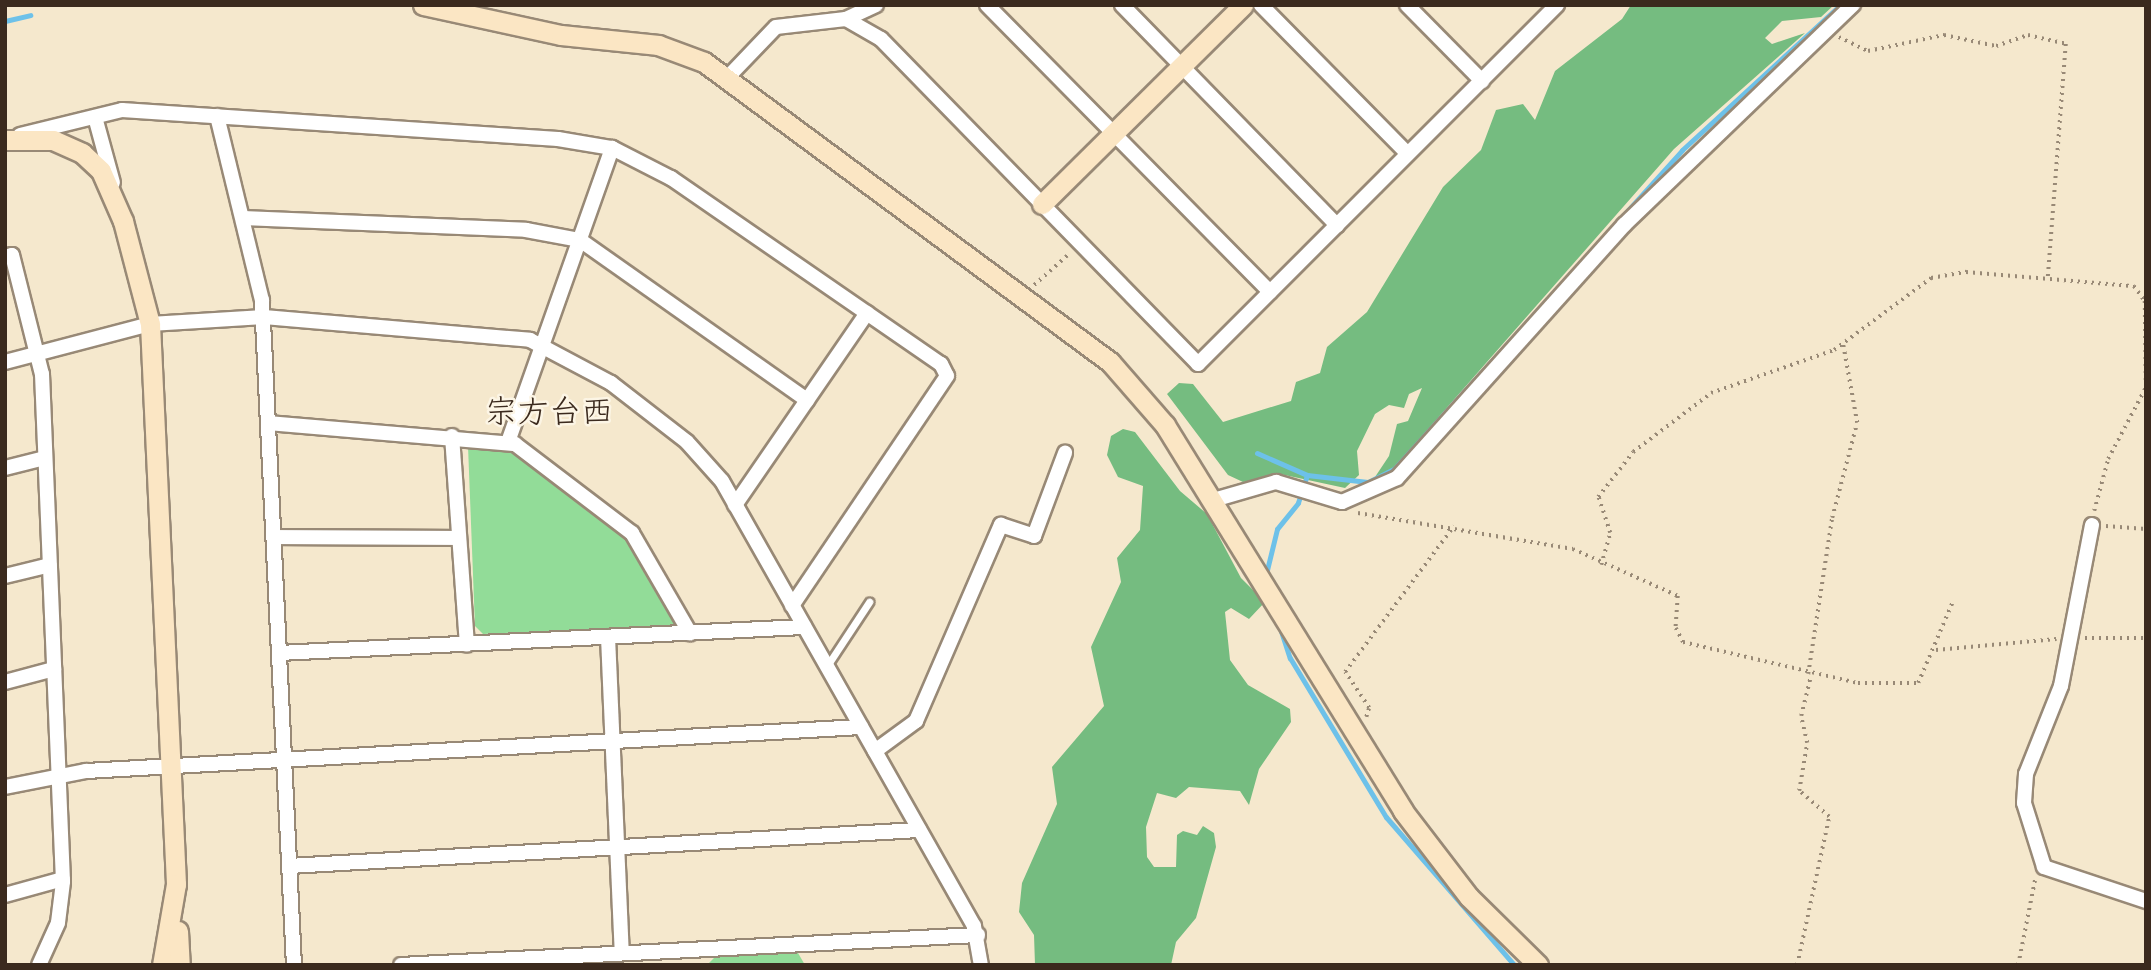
<!DOCTYPE html>
<html>
<head>
<meta charset="utf-8">
<style>
  body { margin:0 }
  #map { position:relative; width:2151px; height:970px; overflow:hidden; background:#f5e8cd; font-family:"Indie Flower","Klee One",sans-serif }
  div>[style] { position:absolute }
  .green>* { inset:0; background:#92dc98 }
  .forest>* { inset:0; background:#75bc80 }
  .stream>* { height:5px; margin:-2.5px; padding:0 2.5px; transform-origin:2.5px; border-radius:2.5px; background:#6dc1e9 }
  .path>* { height:3.5px; margin-top:-1.75px; transform-origin:0; background:repeating-linear-gradient(90deg,#988976 0 2px,transparent 0 7px) }
  .roads { filter:drop-shadow(2px 0 #988976) drop-shadow(-2px 0 #988976) drop-shadow(0 2px #988976) drop-shadow(0 -2px #988976) }
  .lane>* { height:7px; margin:-3.5px; padding:0 3.5px; transform-origin:3.5px; border-radius:3.5px; background:#fff }
  .street>* { height:14px; margin:-7px; padding:0 7px; transform-origin:7px; border-radius:7px; background:#fff }
  .secondary>* { height:19px; margin:-9.5px; padding:0 9.5px; transform-origin:9.5px; border-radius:9.5px; background:#fbe6c4 }
  span { translate:-50% -50%; white-space:nowrap; text-align:center; line-height:1.15; -webkit-text-stroke:5px #fcf5e5; paint-order:stroke }
  .neighbourhood-label { font-size:32px; color:#3b2a1e }
  .frame { position:absolute; inset:0; border:7px solid #3b2a1e; pointer-events:none }
</style>
</head>
<body>
<div id="map">
  <div class="green">
    <i style="clip-path:polygon(468px 446px,517px 454px,630px 539px,677px 620px,672px 626px,483px 634px,475px 626px)"></i>
    <i style="clip-path:polygon(798px 953px,805px 965px,707px 965px,715px 957px)"></i>
  </div>
  <div class="forest">
    <i style="clip-path:polygon(1631px 5px,1834px 5px,1821px 17px,1782px 21px,1765px 38px,1772px 44px,1805px 33px,1674px 149px,1386px 477px,1375px 477px,1389px 456px,1397px 424px,1408px 421px,1422px 388px,1409px 394px,1404px 408px,1389px 405px,1375px 414px,1357px 451px,1359px 475px,1345px 488px,1280px 474px,1243px 482px,1228px 475px,1167px 394px,1179px 383px,1193px 384px,1223px 422px,1291px 401px,1296px 382px,1320px 373px,1327px 347px,1367px 312px,1443px 187px,1481px 150px,1496px 110px,1523px 104px,1535px 120px,1555px 71px,1622px 19px)"></i>
    <i style="clip-path:polygon(1123px 429px,1135px 432px,1180px 491px,1207px 514px,1241px 578px,1265px 602px,1249px 619px,1231px 608px,1225px 612px,1230px 660px,1248px 685px,1290px 709px,1291px 722px,1259px 769px,1249px 805px,1240px 791px,1189px 787px,1176px 798px,1157px 793px,1146px 827px,1147px 857px,1154px 867px,1176px 867px,1177px 835px,1183px 831px,1197px 835px,1203px 826px,1214px 833px,1216px 847px,1196px 918px,1176px 942px,1171px 965px,1035px 965px,1034px 935px,1019px 912px,1022px 883px,1057px 804px,1052px 767px,1104px 706px,1091px 647px,1121px 582px,1117px 558px,1140px 530px,1143px 486px,1118px 477px,1107px 455px,1111px 436px)"></i>
  </div>
  <div class="stream">
    <i style="left:5px;top:21px;width:26px;rotate:-13deg"></i>
    <i style="left:1257px;top:453px;width:55px;rotate:23.7deg"></i>
    <i style="left:1307px;top:475px;width:29px;rotate:108deg"></i>
    <i style="left:1298px;top:503px;width:33px;rotate:129deg"></i>
    <i style="left:1277px;top:529px;width:46px;rotate:103.7deg"></i>
    <i style="left:1307px;top:475px;width:61px;rotate:6.5deg"></i>
    <i style="left:1368px;top:482px;width:30px;rotate:-27deg"></i>
    <i style="left:1395px;top:468px;width:428px;rotate:-47.9deg"></i>
    <i style="left:1682px;top:150px;width:214px;rotate:-42.5deg"></i>
    <i style="left:1280px;top:628px;width:32px;rotate:72deg"></i>
    <i style="left:1290px;top:658px;width:186px;rotate:58.9deg"></i>
    <i style="left:1386px;top:817px;width:196px;rotate:49.1deg"></i>
  </div>
  <div class="path">
    <i style="left:1839px;top:37px;width:32px;rotate:26deg"></i>
    <i style="left:1868px;top:51px;width:78px;rotate:-11.9deg"></i>
    <i style="left:1944px;top:35px;width:53px;rotate:11.9deg"></i>
    <i style="left:1996px;top:46px;width:34px;rotate:-19deg"></i>
    <i style="left:2028px;top:35px;width:39px;rotate:13deg"></i>
    <i style="left:2066px;top:44px;width:237px;rotate:94.4deg"></i>
    <i style="left:1034px;top:285px;width:48px;rotate:-41.6deg"></i>
    <i style="left:2094px;top:511px;width:54px;rotate:-74.9deg"></i>
    <i style="left:2108px;top:459px;width:81px;rotate:-62.2deg"></i>
    <i style="left:1358px;top:513px;width:218px;rotate:9.5deg"></i>
    <i style="left:1573px;top:549px;width:115px;rotate:24.1deg"></i>
    <i style="left:1678px;top:596px;width:32px;rotate:94deg"></i>
    <i style="left:1676px;top:628px;width:16px;rotate:63deg"></i>
    <i style="left:1683px;top:642px;width:180px;rotate:13.2deg"></i>
    <i style="left:1858px;top:683px;width:60px"></i>
    <i style="left:1918px;top:683px;width:89px;rotate:-66.9deg"></i>
    <i style="left:2106px;top:526px;width:40px;rotate:4.3deg"></i>
    <i style="left:1601px;top:565px;width:33px;rotate:-74deg"></i>
    <i style="left:1610px;top:533px;width:38px;rotate:-108deg"></i>
    <i style="left:1598px;top:497px;width:57px;rotate:-52.1deg"></i>
    <i style="left:1633px;top:452px;width:98px;rotate:-37.1deg"></i>
    <i style="left:1711px;top:393px;width:130px;rotate:-19.3deg"></i>
    <i style="left:1834px;top:350px;width:121px;rotate:-36.6deg"></i>
    <i style="left:1931px;top:278px;width:36px;rotate:-10deg"></i>
    <i style="left:1966px;top:272px;width:169px;rotate:4.8deg"></i>
    <i style="left:2134px;top:286px;width:19px;rotate:54deg"></i>
    <i style="left:2145px;top:301px;width:84px;rotate:89.3deg"></i>
    <i style="left:2085px;top:638px;width:61px"></i>
    <i style="left:1936px;top:650px;width:121px;rotate:-5.2deg"></i>
    <i style="left:1808px;top:674px;width:158px;rotate:-81.3deg"></i>
    <i style="left:1832px;top:518px;width:98px;rotate:-75.3deg"></i>
    <i style="left:1857px;top:423px;width:79px;rotate:-100.2deg"></i>
    <i style="left:1366px;top:717px;width:9px;rotate:-72deg"></i>
    <i style="left:1369px;top:708px;width:43px;rotate:-123.7deg"></i>
    <i style="left:1345px;top:672px;width:182px;rotate:-53.3deg"></i>
    <i style="left:1797px;top:965px;width:151px;rotate:-77.8deg"></i>
    <i style="left:1829px;top:817px;width:40px;rotate:-139deg"></i>
    <i style="left:1799px;top:791px;width:49px;rotate:-80.5deg"></i>
    <i style="left:1807px;top:743px;width:28px;rotate:-103deg"></i>
    <i style="left:1801px;top:716px;width:42px;rotate:-76.3deg"></i>
    <i style="left:2018px;top:965px;width:88px;rotate:-78.8deg"></i>
  </div>
  <div class="roads">
    <div class="lane">
      <i style="left:827px;top:666px;width:77px;rotate:-56.7deg"></i>
    </div>
    <div class="street">
      <i style="left:987px;top:5px;width:403px;rotate:45.4deg"></i>
      <i style="left:1122px;top:5px;width:308px;rotate:45.7deg"></i>
      <i style="left:1261px;top:5px;width:209px;rotate:45.4deg"></i>
      <i style="left:1407px;top:5px;width:107px;rotate:45.4deg"></i>
      <i style="left:846px;top:19px;width:40px;rotate:29.7deg"></i>
      <i style="left:881px;top:39px;width:454px;rotate:45.7deg"></i>
      <i style="left:1198px;top:364px;width:508px;rotate:-45deg"></i>
      <i style="left:728px;top:77px;width:69px;rotate:-46.2deg"></i>
      <i style="left:776px;top:27px;width:70px;rotate:-6.5deg"></i>
      <i style="left:846px;top:19px;width:33px;rotate:-25deg"></i>
      <i style="left:217px;top:116px;width:189px;rotate:76.3deg"></i>
      <i style="left:262px;top:300px;width:666px;rotate:87.25deg"></i>
      <i style="left:95px;top:117px;width:68px;rotate:74.7deg"></i>
      <i style="left:20px;top:135px;width:105px;rotate:-13.8deg"></i>
      <i style="left:122px;top:110px;width:437px;rotate:3.8deg"></i>
      <i style="left:558px;top:139px;width:55px;rotate:9.5deg"></i>
      <i style="left:612px;top:148px;width:66px;rotate:27deg"></i>
      <i style="left:671px;top:178px;width:328px;rotate:34.6deg"></i>
      <i style="left:941px;top:364px;width:13px;rotate:63deg"></i>
      <i style="left:947px;top:376px;width:277px;rotate:124deg"></i>
      <i style="left:243px;top:218px;width:283px;rotate:2.4deg"></i>
      <i style="left:526px;top:230px;width:55px;rotate:10.5deg"></i>
      <i style="left:580px;top:240px;width:278px;rotate:35.2deg"></i>
      <i style="left:5px;top:257px;width:7px;rotate:-16deg"></i>
      <i style="left:12px;top:255px;width:123px;rotate:75.9deg"></i>
      <i style="left:42px;top:374px;width:508px;rotate:87.63deg"></i>
      <i style="left:63px;top:882px;width:41px;rotate:97deg"></i>
      <i style="left:58px;top:923px;width:46px;rotate:114.3deg"></i>
      <i style="left:5px;top:362px;width:150px;rotate:-14.7deg"></i>
      <i style="left:150px;top:324px;width:114px;rotate:-3.5deg"></i>
      <i style="left:264px;top:317px;width:267px;rotate:4.9deg"></i>
      <i style="left:530px;top:340px;width:92px;rotate:28deg"></i>
      <i style="left:611px;top:383px;width:96px;rotate:37.8deg"></i>
      <i style="left:687px;top:442px;width:52px;rotate:48.1deg"></i>
      <i style="left:722px;top:481px;width:511px;rotate:60.48deg"></i>
      <i style="left:974px;top:926px;width:40px;rotate:80deg"></i>
      <i style="left:269px;top:423px;width:247px;rotate:4.9deg"></i>
      <i style="left:515px;top:444px;width:147px;rotate:37.3deg"></i>
      <i style="left:632px;top:533px;width:116px;rotate:59.9deg"></i>
      <i style="left:452px;top:436px;width:209px;rotate:85.9deg"></i>
      <i style="left:508px;top:442px;width:312px;rotate:-70.5deg"></i>
      <i style="left:5px;top:468px;width:41px;rotate:-14deg"></i>
      <i style="left:1210px;top:501px;width:69px;rotate:-16.1deg"></i>
      <i style="left:1276px;top:482px;width:69px;rotate:16.9deg"></i>
      <i style="left:1342px;top:502px;width:60px;rotate:-23.6deg"></i>
      <i style="left:1397px;top:478px;width:340px;rotate:-48.1deg"></i>
      <i style="left:1624px;top:225px;width:318px;rotate:-43.9deg"></i>
      <i style="left:735px;top:505px;width:233px;rotate:-55.5deg"></i>
      <i style="left:2092px;top:525px;width:164px;rotate:100.9deg"></i>
      <i style="left:2061px;top:686px;width:95px;rotate:111.7deg"></i>
      <i style="left:2026px;top:774px;width:29px;rotate:94deg"></i>
      <i style="left:2024px;top:803px;width:67px;rotate:72.6deg"></i>
      <i style="left:2044px;top:867px;width:108px;rotate:18.4deg"></i>
      <i style="left:274px;top:537px;width:185px;rotate:0.3deg"></i>
      <i style="left:5px;top:576px;width:46px;rotate:-13.7deg"></i>
      <i style="left:608px;top:637px;width:316px;rotate:87.5deg"></i>
      <i style="left:279px;top:653px;width:526px;rotate:-2.84deg"></i>
      <i style="left:5px;top:682px;width:51px;rotate:-14.9deg"></i>
      <i style="left:875px;top:751px;width:51px;rotate:-36.2deg"></i>
      <i style="left:916px;top:721px;width:214px;rotate:-66.6deg"></i>
      <i style="left:1001px;top:525px;width:35px;rotate:18deg"></i>
      <i style="left:1034px;top:536px;width:89px;rotate:-69.5deg"></i>
      <i style="left:5px;top:787px;width:83px;rotate:-11.2deg"></i>
      <i style="left:86px;top:771px;width:776px;rotate:-3.25deg"></i>
      <i style="left:289px;top:866px;width:631px;rotate:-3.27deg"></i>
      <i style="left:5px;top:895px;width:60px;rotate:-15.4deg"></i>
      <i style="left:401px;top:965px;width:578px;rotate:-2.98deg"></i>
    </div>
    <div class="secondary">
      <i style="left:423px;top:5px;width:141px;rotate:12.3deg"></i>
      <i style="left:561px;top:35px;width:98px;rotate:5.9deg"></i>
      <i style="left:658px;top:45px;width:49px;rotate:20.3deg"></i>
      <i style="left:704px;top:62px;width:505px;rotate:36.46deg"></i>
      <i style="left:1110px;top:362px;width:84px;rotate:48.9deg"></i>
      <i style="left:1165px;top:425px;width:453px;rotate:58.3deg"></i>
      <i style="left:1403px;top:811px;width:108px;rotate:52.5deg"></i>
      <i style="left:1469px;top:897px;width:97px;rotate:44.6deg"></i>
      <i style="left:5px;top:140px;width:48px"></i>
      <i style="left:53px;top:140px;width:32px;rotate:24deg"></i>
      <i style="left:82px;top:153px;width:26px;rotate:43deg"></i>
      <i style="left:101px;top:171px;width:55px;rotate:66.3deg"></i>
      <i style="left:123px;top:221px;width:106px;rotate:75.3deg"></i>
      <i style="left:150px;top:324px;width:561px;rotate:87.34deg"></i>
      <i style="left:176px;top:884px;width:82px;rotate:99.8deg"></i>
      <i style="left:1042px;top:204px;width:283px;rotate:-44.7deg"></i>
      <i style="left:178px;top:931px;width:34px;rotate:87deg"></i>
    </div>
  </div>
  <div class="neighbourhood-label">
    <span style="left:549px;top:415px">宗方台西</span>
  </div>
  <div class="frame"></div>
</div>
</body>
</html>
